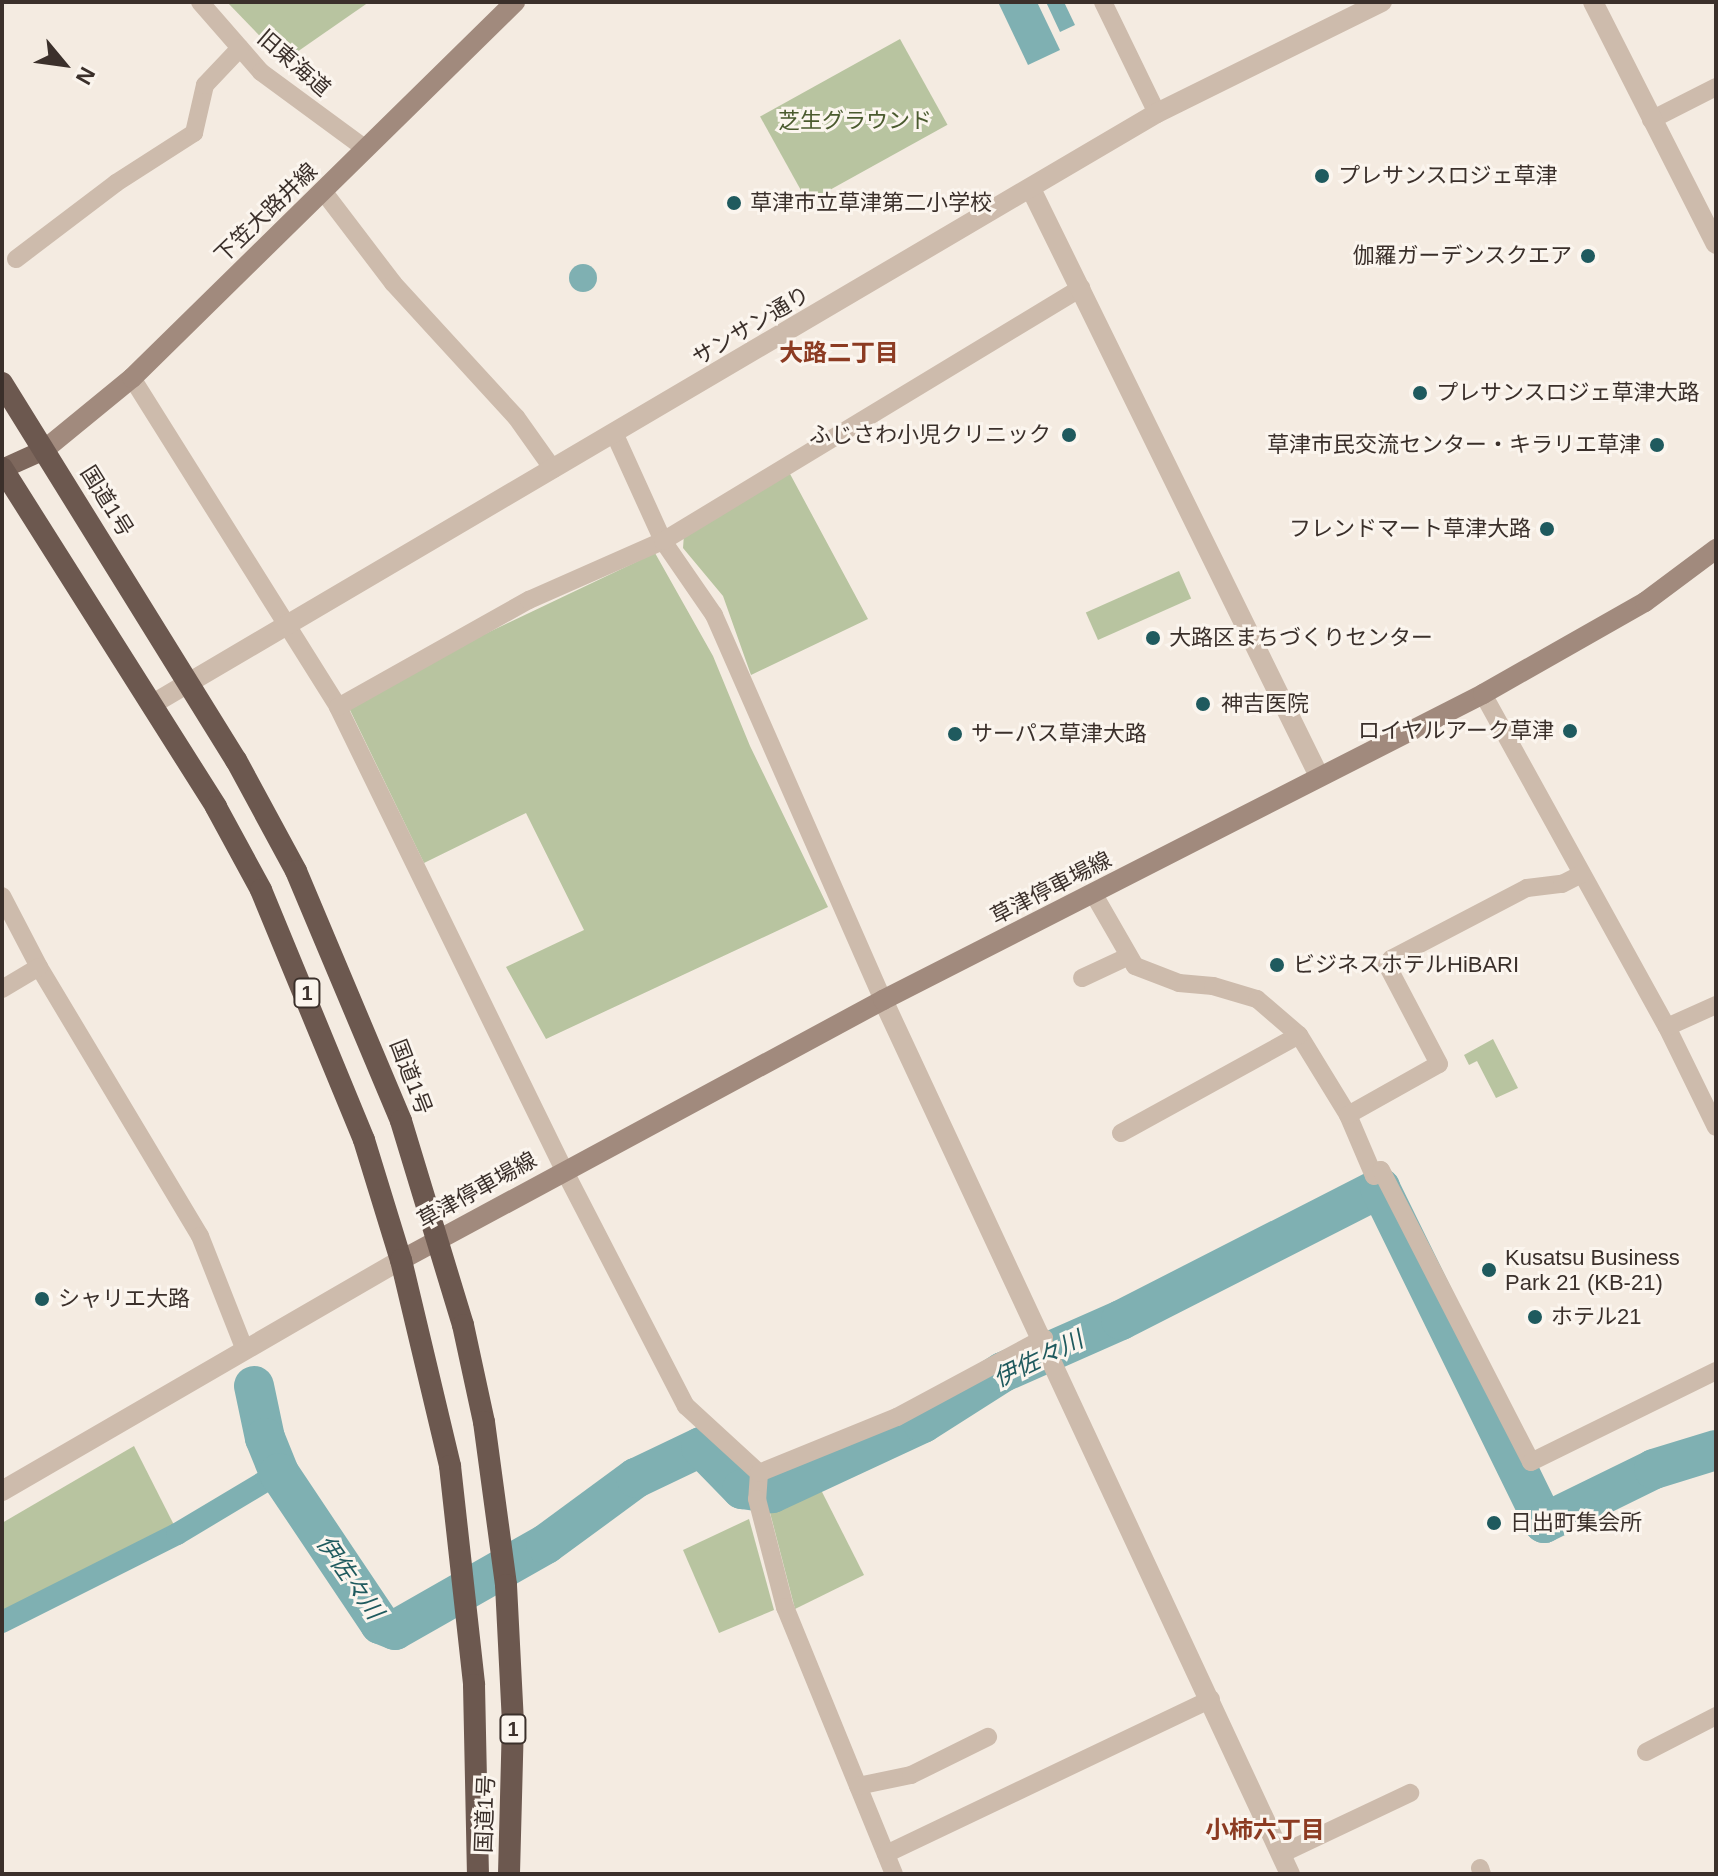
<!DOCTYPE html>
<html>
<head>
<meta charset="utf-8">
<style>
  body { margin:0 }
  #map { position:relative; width:1718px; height:1876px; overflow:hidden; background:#f4ebe1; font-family:Helvetica,"Noto Sans JP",sans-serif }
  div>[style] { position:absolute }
  .green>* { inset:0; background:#b8c4a0; transform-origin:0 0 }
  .water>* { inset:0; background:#7fb0b2 }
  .round { border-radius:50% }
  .canal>* { height:22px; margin:-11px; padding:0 11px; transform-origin:11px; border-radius:11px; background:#7fb0b2 }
  .river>* { height:40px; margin:-20px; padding:0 20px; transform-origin:20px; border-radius:20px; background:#7fb0b2 }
  .minor>* { height:18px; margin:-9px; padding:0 9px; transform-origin:9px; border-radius:9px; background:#cdbbac }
  .tertiary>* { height:20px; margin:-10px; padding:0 10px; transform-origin:10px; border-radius:10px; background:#cdbbac }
  .secondary>* { height:20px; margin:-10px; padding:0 10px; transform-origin:10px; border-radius:10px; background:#a18a7d }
  .primary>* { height:20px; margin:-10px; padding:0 10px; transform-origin:10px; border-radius:10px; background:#7d675c }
  .trunk>* { height:22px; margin:-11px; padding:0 11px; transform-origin:11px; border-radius:11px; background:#6c584f }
  .dots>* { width:22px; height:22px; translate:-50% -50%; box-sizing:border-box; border:4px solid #fbf5ee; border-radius:50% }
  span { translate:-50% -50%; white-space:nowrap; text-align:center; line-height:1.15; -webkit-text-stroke:6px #fbf5ee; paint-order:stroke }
  .shield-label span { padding:2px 6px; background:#fbf5ee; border:2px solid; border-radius:6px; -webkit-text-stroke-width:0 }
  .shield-label { font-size:20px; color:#3b302b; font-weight:700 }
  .street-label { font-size:22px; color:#3b302b }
  .park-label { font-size:22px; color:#4a5a2e }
  .poi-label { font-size:22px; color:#3b302b }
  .left { translate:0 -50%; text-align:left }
  .right { translate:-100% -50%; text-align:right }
  .neighbourhood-label { font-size:24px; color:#8c3b22; font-weight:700 }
  .water-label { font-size:24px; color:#1f5a5e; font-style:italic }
  .frame { position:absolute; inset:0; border:4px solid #3b302b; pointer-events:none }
  .north { position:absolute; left:24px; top:24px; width:80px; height:80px; -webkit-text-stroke:6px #fbf5ee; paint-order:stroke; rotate:119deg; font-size:22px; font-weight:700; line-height:32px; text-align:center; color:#3b302b }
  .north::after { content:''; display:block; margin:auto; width:28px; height:36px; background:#3b302b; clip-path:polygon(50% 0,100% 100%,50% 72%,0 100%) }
</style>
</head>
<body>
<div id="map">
  <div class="green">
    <i style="clip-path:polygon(227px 2px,369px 2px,284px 61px)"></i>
    <i style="left:900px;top:39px;width:98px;height:160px;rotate:61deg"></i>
    <i style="clip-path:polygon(789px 472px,868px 619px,751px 675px,723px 596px,683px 548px,684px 534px)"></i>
    <i style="clip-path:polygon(655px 553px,713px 656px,750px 746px,828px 907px,546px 1039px,506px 967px,584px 930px,526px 813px,424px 863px,349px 708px,445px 653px)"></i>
    <i style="left:1179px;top:571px;width:30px;height:102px;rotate:66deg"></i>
    <i style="clip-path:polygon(1493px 1039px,1518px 1088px,1496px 1098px,1477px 1061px,1469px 1065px,1464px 1055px)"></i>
    <i style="clip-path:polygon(134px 1446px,173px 1523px,173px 1532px,2px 1618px,2px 1523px)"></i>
    <i style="clip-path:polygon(816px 1480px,864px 1575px,795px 1609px,767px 1501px)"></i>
    <i style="clip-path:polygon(749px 1519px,774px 1610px,719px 1633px,683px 1550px)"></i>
  </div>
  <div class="water">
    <i style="clip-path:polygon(998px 2px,1037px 2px,1060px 50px,1028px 65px)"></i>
    <i style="clip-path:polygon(1046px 2px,1064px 2px,1075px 25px,1060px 32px)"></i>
    <i class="round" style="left:569px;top:264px;width:28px;height:28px"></i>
  </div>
  <div class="canal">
    <i style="left:2px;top:1622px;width:196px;rotate:-26.7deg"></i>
    <i style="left:177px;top:1534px;width:119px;rotate:-30.9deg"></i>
  </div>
  <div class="river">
    <i style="left:254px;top:1386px;width:53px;rotate:78.1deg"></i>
    <i style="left:265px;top:1438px;width:38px;rotate:68deg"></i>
    <i style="left:279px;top:1473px;width:182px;rotate:56.2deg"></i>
    <i style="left:380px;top:1624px;width:16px;rotate:22deg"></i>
    <i style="left:395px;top:1630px;width:174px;rotate:-29.7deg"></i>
    <i style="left:546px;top:1544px;width:112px;rotate:-36.3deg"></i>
    <i style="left:636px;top:1478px;width:72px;rotate:-25.5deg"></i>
    <i style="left:701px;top:1447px;width:59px;rotate:45.7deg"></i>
    <i style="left:742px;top:1489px;width:30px;rotate:8deg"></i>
    <i style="left:772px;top:1493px;width:166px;rotate:-24.9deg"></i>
    <i style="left:923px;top:1423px;width:95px;rotate:-32.5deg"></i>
    <i style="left:1003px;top:1372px;width:129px;rotate:-23.8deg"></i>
    <i style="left:1121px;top:1320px;width:291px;rotate:-27deg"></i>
    <i style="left:1380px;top:1188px;width:373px;rotate:63.9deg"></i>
    <i style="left:1544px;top:1523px;width:123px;rotate:-26.1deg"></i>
    <i style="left:1654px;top:1469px;width:65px;rotate:-17deg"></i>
  </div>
  <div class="minor">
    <i style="left:200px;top:2px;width:93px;rotate:48.9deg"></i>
    <i style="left:261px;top:72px;width:130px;rotate:36.3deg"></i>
    <i style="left:1103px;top:2px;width:123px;rotate:64.1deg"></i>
    <i style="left:1651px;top:120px;width:73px;rotate:-26.9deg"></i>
    <i style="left:323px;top:191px;width:116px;rotate:52.7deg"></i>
    <i style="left:393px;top:283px;width:182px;rotate:47.5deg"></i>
    <i style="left:516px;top:417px;width:64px;rotate:54.6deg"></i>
    <i style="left:16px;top:259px;width:126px;rotate:-37.2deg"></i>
    <i style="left:116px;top:183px;width:93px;rotate:-32.7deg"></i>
    <i style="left:194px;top:133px;width:49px;rotate:-77.1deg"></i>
    <i style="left:205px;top:85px;width:51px;rotate:-46.6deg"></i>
    <i style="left:132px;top:378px;width:388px;rotate:57.9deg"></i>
    <i style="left:338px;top:707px;width:515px;rotate:63.98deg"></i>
    <i style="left:564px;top:1170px;width:266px;rotate:62.7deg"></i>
    <i style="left:686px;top:1406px;width:99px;rotate:42.5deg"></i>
    <i style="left:615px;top:435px;width:116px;rotate:65.6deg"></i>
    <i style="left:663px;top:541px;width:90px;rotate:55.4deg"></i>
    <i style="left:714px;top:615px;width:420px;rotate:66.3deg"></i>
    <i style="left:1483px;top:694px;width:380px;rotate:61.1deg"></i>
    <i style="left:1667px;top:1027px;width:111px;rotate:63.9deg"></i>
    <i style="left:338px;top:707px;width:219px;rotate:-29.3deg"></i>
    <i style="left:529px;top:600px;width:146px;rotate:-23.8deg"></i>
    <i style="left:663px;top:541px;width:489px;rotate:-31.2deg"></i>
    <i style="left:1093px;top:893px;width:84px;rotate:60.1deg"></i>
    <i style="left:1135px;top:966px;width:47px;rotate:21.1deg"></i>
    <i style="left:1179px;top:983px;width:34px;rotate:5deg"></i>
    <i style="left:1213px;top:986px;width:46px;rotate:16.5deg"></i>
    <i style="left:1257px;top:999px;width:55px;rotate:40.6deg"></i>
    <i style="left:1299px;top:1035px;width:94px;rotate:58.5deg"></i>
    <i style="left:1348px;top:1115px;width:66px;rotate:66.9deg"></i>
    <i style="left:1374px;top:1176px;width:9px;rotate:-41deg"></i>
    <i style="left:1381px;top:1170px;width:328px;rotate:62.8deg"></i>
    <i style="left:1531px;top:1462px;width:206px;rotate:-26.2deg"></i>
    <i style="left:2px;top:896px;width:80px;rotate:62.5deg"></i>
    <i style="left:39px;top:967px;width:313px;rotate:59.1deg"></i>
    <i style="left:200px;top:1236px;width:123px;rotate:68.5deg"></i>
    <i style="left:1082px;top:978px;width:50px;rotate:-25deg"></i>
    <i style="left:2px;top:989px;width:43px;rotate:-30.7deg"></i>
    <i style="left:1667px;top:1027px;width:54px;rotate:-24.2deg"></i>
    <i style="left:1348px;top:1115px;width:104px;rotate:-29.3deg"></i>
    <i style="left:1439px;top:1064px;width:112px;rotate:-117.7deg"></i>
    <i style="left:1387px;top:965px;width:7px;rotate:-56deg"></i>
    <i style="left:1391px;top:959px;width:153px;rotate:-27.6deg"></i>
    <i style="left:1527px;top:888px;width:35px;rotate:-7deg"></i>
    <i style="left:1562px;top:884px;width:22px;rotate:-27deg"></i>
    <i style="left:1121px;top:1133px;width:203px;rotate:-28.8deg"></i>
    <i style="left:759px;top:1473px;width:26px;rotate:94deg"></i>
    <i style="left:757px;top:1499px;width:112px;rotate:75.5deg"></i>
    <i style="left:785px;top:1607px;width:288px;rotate:67.8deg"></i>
    <i style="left:759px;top:1473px;width:149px;rotate:-22.1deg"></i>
    <i style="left:897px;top:1417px;width:167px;rotate:-28.3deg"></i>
    <i style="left:1646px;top:1752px;width:79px;rotate:-27.2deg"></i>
    <i style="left:858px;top:1786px;width:54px;rotate:-11.7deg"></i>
    <i style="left:911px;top:1775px;width:86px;rotate:-26.3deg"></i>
    <i style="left:886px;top:1854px;width:360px;rotate:-25.5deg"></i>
    <i style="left:1281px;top:1854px;width:143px;rotate:-25.3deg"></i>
    <i style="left:1480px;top:1868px;width:6px;rotate:72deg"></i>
  </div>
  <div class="tertiary">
    <i style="left:1593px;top:2px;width:271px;rotate:63.1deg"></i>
    <i style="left:1031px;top:189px;width:654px;rotate:63.87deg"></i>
    <i style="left:151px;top:705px;width:1167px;rotate:-30.48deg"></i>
    <i style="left:1157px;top:113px;width:251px;rotate:-26.3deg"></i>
    <i style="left:883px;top:1000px;width:964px;rotate:65.03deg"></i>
    <i style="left:2px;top:1491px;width:461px;rotate:-30.1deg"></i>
  </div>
  <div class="secondary">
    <i style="left:44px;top:450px;width:114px;rotate:-39.3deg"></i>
    <i style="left:132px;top:378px;width:537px;rotate:-44.47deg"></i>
    <i style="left:401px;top:1260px;width:548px;rotate:-28.34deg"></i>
    <i style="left:883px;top:1000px;width:674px;rotate:-27.02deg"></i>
    <i style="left:1483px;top:694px;width:186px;rotate:-29.6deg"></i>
    <i style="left:1645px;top:602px;width:89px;rotate:-36.7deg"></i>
  </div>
  <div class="primary">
    <i style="left:2px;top:469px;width:46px;rotate:-24.3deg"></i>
  </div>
  <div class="trunk">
    <i style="left:2px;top:383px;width:444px;rotate:58.2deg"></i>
    <i style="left:236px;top:760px;width:126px;rotate:61.6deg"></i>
    <i style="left:296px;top:871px;width:271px;rotate:67.2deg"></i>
    <i style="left:401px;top:1121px;width:213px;rotate:73.1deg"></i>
    <i style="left:463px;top:1325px;width:99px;rotate:77.8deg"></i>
    <i style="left:484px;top:1422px;width:164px;rotate:82.3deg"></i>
    <i style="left:506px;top:1585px;width:136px;rotate:87.1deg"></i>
    <i style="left:513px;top:1721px;width:153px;rotate:91.5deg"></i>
    <i style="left:2px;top:468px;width:401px;rotate:57.7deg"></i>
    <i style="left:216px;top:807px;width:94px;rotate:61.5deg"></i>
    <i style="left:261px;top:890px;width:270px;rotate:67.6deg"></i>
    <i style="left:364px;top:1140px;width:126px;rotate:72.9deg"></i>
    <i style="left:401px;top:1260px;width:212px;rotate:76.6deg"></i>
    <i style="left:450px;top:1466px;width:220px;rotate:83.7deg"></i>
    <i style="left:474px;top:1685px;width:189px;rotate:88.8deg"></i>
  </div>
  <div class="dots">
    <i style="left:1322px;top:176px;background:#1f5a5e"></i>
    <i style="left:734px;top:203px;background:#1f5a5e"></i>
    <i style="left:1588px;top:256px;background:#1f5a5e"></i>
    <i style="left:1420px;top:393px;background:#1f5a5e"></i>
    <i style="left:1069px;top:435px;background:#1f5a5e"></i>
    <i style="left:1657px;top:445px;background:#1f5a5e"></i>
    <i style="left:1547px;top:529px;background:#1f5a5e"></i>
    <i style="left:1153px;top:638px;background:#1f5a5e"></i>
    <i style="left:1203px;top:704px;background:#1f5a5e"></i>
    <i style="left:1570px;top:731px;background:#1f5a5e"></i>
    <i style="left:955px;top:734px;background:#1f5a5e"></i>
    <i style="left:1277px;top:965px;background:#1f5a5e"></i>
    <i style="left:1489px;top:1270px;background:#1f5a5e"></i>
    <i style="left:42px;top:1299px;background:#1f5a5e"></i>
    <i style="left:1535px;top:1317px;background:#1f5a5e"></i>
    <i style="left:1494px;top:1523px;background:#1f5a5e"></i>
  </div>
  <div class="shield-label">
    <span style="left:307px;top:993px">1</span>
    <span style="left:513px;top:1729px">1</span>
  </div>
  <div class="street-label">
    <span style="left:294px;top:63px;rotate:41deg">旧東海道</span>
    <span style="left:266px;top:213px;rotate:-44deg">下笠大路井線</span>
    <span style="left:751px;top:326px;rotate:-31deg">サンサン通り</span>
    <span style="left:107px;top:501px;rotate:58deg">国道1号</span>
    <span style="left:1051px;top:888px;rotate:-27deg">草津停車場線</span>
    <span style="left:411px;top:1077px;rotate:69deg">国道1号</span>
    <span style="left:477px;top:1190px;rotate:-29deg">草津停車場線</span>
    <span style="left:485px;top:1814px;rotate:-88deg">国道1号</span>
  </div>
  <div class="park-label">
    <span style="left:855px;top:121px">芝生グラウンド</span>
  </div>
  <div class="poi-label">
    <span class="left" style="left:1338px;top:176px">プレサンスロジェ草津</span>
    <span class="left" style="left:750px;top:203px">草津市立草津第二小学校</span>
    <span class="right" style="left:1572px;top:256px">伽羅ガーデンスクエア</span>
    <span class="left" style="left:1436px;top:393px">プレサンスロジェ草津大路</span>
    <span class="right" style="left:1051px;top:435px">ふじさわ小児クリニック</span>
    <span class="right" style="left:1641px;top:445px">草津市民交流センター・キラリエ草津</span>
    <span class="right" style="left:1531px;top:529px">フレンドマート草津大路</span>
    <span class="left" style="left:1169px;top:638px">大路区まちづくりセンター</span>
    <span class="left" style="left:1221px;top:704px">神吉医院</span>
    <span class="right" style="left:1554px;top:731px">ロイヤルアーク草津</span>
    <span class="left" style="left:971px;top:734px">サーパス草津大路</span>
    <span class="left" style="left:1293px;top:965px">ビジネスホテルHiBARI</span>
    <span class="left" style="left:1505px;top:1270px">Kusatsu Business<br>Park 21 (KB-21)</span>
    <span class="left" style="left:58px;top:1299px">シャリエ大路</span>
    <span class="left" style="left:1551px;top:1317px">ホテル21</span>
    <span class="left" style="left:1510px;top:1523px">日出町集会所</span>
  </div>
  <div class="neighbourhood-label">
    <span style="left:839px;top:353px">大路二丁目</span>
    <span style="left:1265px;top:1830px">小柿六丁目</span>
  </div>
  <div class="water-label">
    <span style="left:1038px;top:1359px;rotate:-26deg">伊佐々川</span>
    <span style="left:350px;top:1577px;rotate:55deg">伊佐々川</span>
  </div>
  <div class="frame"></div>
  <div class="north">N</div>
</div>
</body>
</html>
